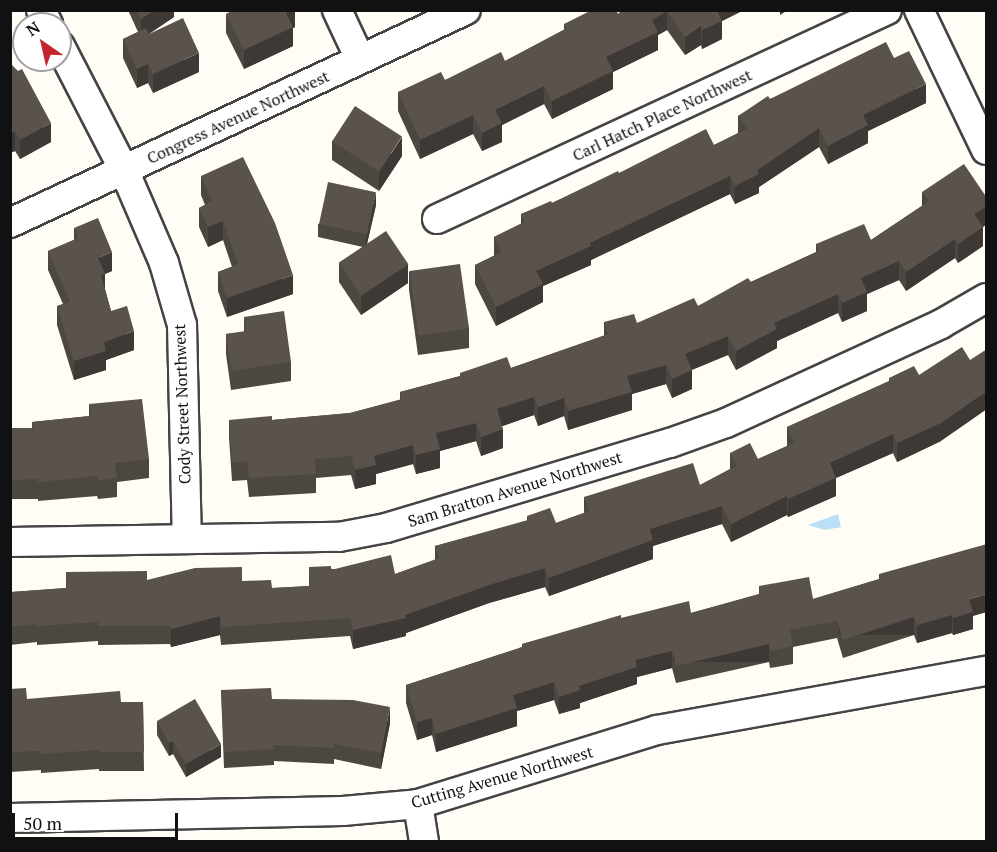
<!DOCTYPE html>
<html>
<head>
<meta charset="utf-8">
<style>
  body { margin:0 }
  #map { position:relative; width:997px; height:852px; overflow:hidden; background:#fffdf5; font-family:"PT Serif",serif }
  div>[style] { position:absolute }
  .water>* { inset:0; background:#b9e0f7 }
  .roads { filter:drop-shadow(2px 0 #444) drop-shadow(-2px 0 #444) drop-shadow(0 2px #444) drop-shadow(0 -2px #444) }
  .minor>* { height:28px; margin:-14px; padding:0 14px; transform-origin:14px; border-radius:14px; background:#fff }
  .wall>* { inset:0; background:#4d4742 }
  .shaded-wall>* { inset:0; background:#3f3936; transform-origin:0 0 }
  .building>* { inset:0; background:#5a524d; transform-origin:0 0 }
  span { translate:-50% -50%; white-space:nowrap; text-align:center; line-height:1.15; -webkit-text-stroke:6px #fff; paint-order:stroke }
  .street-label { font-size:16px; color:#111 }
  .frame { position:absolute; inset:0; border:12px solid #111; pointer-events:none }
  .north { position:absolute; left:12px; top:12px; width:60px; height:60px; box-sizing:border-box; background:#fff; border:2px solid #a0a0a0; border-radius:50%; rotate:326deg; font-size:16px; font-weight:700; line-height:24px; text-align:center; color:#111 }
  .north::after { content:''; display:block; margin:auto; width:21px; height:27px; background:#c4262e; clip-path:polygon(50% 0,100% 100%,50% 72%,0 100%) }
  .scale { position:absolute; left:12px; top:813px; width:166px; height:27px; box-sizing:border-box; border:3px solid #111; border-top:0; padding-left:8px; font-size:18px; line-height:21px; white-space:nowrap; color:#111; -webkit-text-stroke:4px #fff; paint-order:stroke }
</style>
</head>
<body>
<div id="map">
  <div class="water">
    <i style="clip-path:polygon(838px 514px,841px 527px,825px 530px,808px 525px)"></i>
  </div>
  <div class="roads">
    <div class="minor">
      <i style="left:41px;top:10px;width:16px;rotate:63deg"></i>
      <i style="left:337px;top:10px;width:54px;rotate:64.9deg"></i>
      <i style="left:919px;top:10px;width:155px;rotate:64.4deg"></i>
      <i style="left:60px;top:46px;width:140px;rotate:62.7deg"></i>
      <i style="left:124px;top:170px;width:101px;rotate:66.7deg"></i>
      <i style="left:164px;top:263px;width:65px;rotate:73.8deg"></i>
      <i style="left:182px;top:325px;width:214px;rotate:88.7deg"></i>
      <i style="left:437px;top:219px;width:496px;rotate:-24.9deg"></i>
      <i style="left:10px;top:223px;width:503px;rotate:-25.04deg"></i>
      <i style="left:10px;top:542px;width:329px;rotate:-0.9deg"></i>
      <i style="left:339px;top:537px;width:48px;rotate:-10.8deg"></i>
      <i style="left:386px;top:528px;width:296px;rotate:-16.7deg"></i>
      <i style="left:670px;top:443px;width:59px;rotate:-19.7deg"></i>
      <i style="left:726px;top:423px;width:237px;rotate:-24.7deg"></i>
      <i style="left:941px;top:324px;width:52px;rotate:-30deg"></i>
      <i style="left:418px;top:804px;width:38px;rotate:81deg"></i>
      <i style="left:10px;top:818px;width:333px;rotate:-1.2deg"></i>
      <i style="left:343px;top:811px;width:75px;rotate:-5.3deg"></i>
      <i style="left:418px;top:804px;width:250px;rotate:-17.2deg"></i>
      <i style="left:657px;top:730px;width:334px;rotate:-10.2deg"></i>
    </div>
  </div>
  <div class="wall">
    <i style="clip-path:polygon(128px 10px,174px 10px,174px 17px,149px 34px,199px 72px,153px 93px,148px 83px,137px 88px,123px 58px,123px 39px,138px 32px)"></i>
    <i style="clip-path:polygon(295px 10px,295px 27px,293px 28px,293px 46px,244px 69px,226px 33px,226px 14px)"></i>
    <i style="clip-path:polygon(623px 10px,744px 10px,722px 21px,722px 39px,702px 49px,701px 45px,685px 55px,667px 30px,658px 35px,658px 50px,613px 72px,613px 89px,552px 119px,544px 104px,502px 125px,502px 142px,482px 151px,473px 134px,420px 159px,398px 111px,398px 92px,445px 80px,505px 61px,564px 30px,564px 24px,618px 14px)"></i>
    <i style="clip-path:polygon(894px 58px,926px 103px,868px 131px,868px 143px,828px 164px,819px 147px,759px 187px,759px 193px,735px 204px,730px 194px,591px 260px,591px 265px,543px 286px,543px 302px,496px 326px,475px 284px,475px 265px,494px 256px,494px 237px,521px 224px,521px 214px,552px 203px,619px 173px,714px 145px,738px 133px,738px 116px,770px 99px)"></i>
    <i style="clip-path:polygon(10px 63px,51px 142px,20px 159px,15px 151px,10px 153px)"></i>
    <i style="clip-path:polygon(332px 141px,402px 156px,379px 191px,332px 160px)"></i>
    <i style="clip-path:polygon(201px 176px,293px 294px,227px 317px,218px 291px,218px 272px,232px 267px,223px 240px,208px 247px,199px 227px,199px 208px,205px 205px,201px 195px)"></i>
    <i style="clip-path:polygon(922px 192px,987px 198px,987px 224px,983px 227px,983px 246px,958px 263px,955px 258px,906px 291px,899px 280px,867px 294px,867px 311px,842px 322px,838px 313px,777px 341px,777px 348px,736px 370px,728px 355px,692px 370px,692px 389px,672px 398px,666px 384px,632px 394px,632px 410px,568px 430px,564px 416px,538px 426px,534px 415px,502px 426px,503px 448px,481px 456px,476px 441px,440px 451px,440px 468px,416px 474px,413px 464px,376px 474px,376px 484px,355px 489px,351px 475px,316px 478px,316px 493px,249px 497px,247px 480px,232px 481px,229px 438px,229px 420px,272px 420px,350px 413px,400px 400px,400px 392px,460px 376px,460px 373px,511px 368px,604px 336px,604px 322px,637px 323px,698px 306px,816px 252px,816px 244px,871px 240px,922px 206px)"></i>
    <i style="clip-path:polygon(376px 205px,367px 244px,408px 283px,361px 315px,339px 282px,339px 263px,363px 247px,318px 237px,318px 224px)"></i>
    <i style="clip-path:polygon(74px 228px,112px 271px,105px 274px,105px 289px,111px 311px,134px 350px,106px 360px,106px 370px,74px 380px,57px 325px,57px 306px,63px 304px,48px 270px,48px 251px,74px 240px)"></i>
    <i style="clip-path:polygon(409px 271px,469px 328px,469px 348px,418px 355px,409px 290px)"></i>
    <i style="clip-path:polygon(244px 317px,291px 362px,291px 381px,231px 390px,226px 354px,226px 334px,244px 332px)"></i>
    <i style="clip-path:polygon(889px 378px,941px 441px,897px 462px,893px 453px,836px 478px,836px 496px,788px 517px,787px 515px,731px 542px,722px 524px,653px 546px,653px 559px,549px 596px,545px 587px,489px 603px,406px 633px,406px 636px,353px 649px,350px 636px,221px 645px,220px 635px,171px 647px,170px 644px,98px 645px,98px 641px,37px 645px,37px 642px,10px 645px,10px 587px,11px 592px,66px 588px,66px 572px,147px 580px,242px 581px,272px 588px,309px 586px,309px 567px,395px 574px,435px 560px,435px 546px,527px 521px,527px 516px,556px 523px,584px 513px,584px 497px,700px 485px,730px 469px,730px 453px,758px 459px,787px 446px,787px 427px,889px 381px)"></i>
    <i style="clip-path:polygon(89px 404px,149px 459px,149px 478px,117px 482px,117px 497px,98px 499px,97px 496px,38px 501px,38px 499px,10px 499px,10px 428px,32px 428px,32px 422px,89px 416px)"></i>
    <i style="clip-path:polygon(879px 574px,973px 616px,973px 629px,953px 635px,952px 633px,917px 643px,914px 635px,843px 658px,837px 638px,793px 647px,793px 664px,770px 668px,769px 662px,676px 683px,672px 668px,637px 677px,637px 684px,580px 703px,580px 708px,559px 714px,554px 700px,517px 711px,517px 726px,436px 752px,432px 735px,417px 740px,406px 703px,406px 685px,522px 647px,522px 644px,621px 618px,691px 613px,759px 594px,759px 586px,813px 599px,879px 579px)"></i>
    <i style="clip-path:polygon(10px 689px,27px 699px,121px 702px,143px 702px,144px 771px,99px 771px,99px 769px,41px 773px,41px 770px,10px 772px)"></i>
    <i style="clip-path:polygon(221px 690px,272px 699px,390px 723px,381px 769px,334px 759px,334px 764px,274px 761px,274px 765px,224px 768px)"></i>
    <i style="clip-path:polygon(157px 721px,221px 757px,186px 777px,173px 754px,169px 756px,157px 735px)"></i>
  </div>
  <div class="shaded-wall">
    <i style="clip-path:polygon(155px 10px,174px 10px,174px 17px,141px 39px,141px 19px)"></i>
    <i style="clip-path:polygon(290px 10px,295px 10px,295px 27px,293px 28px,293px 46px,244px 69px,244px 50px,286px 13px)"></i>
    <i style="clip-path:polygon(715px 10px,744px 10px,722px 21px,722px 39px,702px 49px,702px 30px)"></i>
    <i style="clip-path:polygon(780px 10px,788px 10px,780px 15px)"></i>
    <i style="clip-path:polygon(667px 11px,667px 30px,658px 35px,658px 50px,613px 72px,613px 89px,552px 119px,552px 101px,652px 20px)"></i>
    <i style="clip-path:polygon(701px 26px,701px 45px,685px 55px,685px 37px)"></i>
    <i style="clip-path:polygon(199px 53px,199px 72px,153px 93px,153px 74px)"></i>
    <i style="clip-path:polygon(148px 64px,148px 83px,137px 88px,137px 69px)"></i>
    <i style="clip-path:polygon(926px 84px,926px 103px,868px 131px,868px 143px,828px 164px,828px 146px,863px 115px)"></i>
    <i style="clip-path:polygon(544px 86px,544px 104px,502px 125px,502px 142px,482px 151px,482px 133px,495px 110px)"></i>
    <i style="clip-path:polygon(473px 115px,473px 134px,420px 159px,420px 140px)"></i>
    <i style="clip-path:polygon(51px 123px,51px 142px,20px 159px,20px 140px)"></i>
    <i style="clip-path:polygon(819px 128px,819px 147px,759px 187px,759px 193px,735px 204px,735px 186px)"></i>
    <i style="clip-path:polygon(15px 131px,15px 151px,10px 153px,10px 134px)"></i>
    <i style="clip-path:polygon(402px 137px,402px 156px,379px 191px,379px 172px)"></i>
    <i style="clip-path:polygon(730px 176px,730px 194px,591px 260px,591px 265px,543px 286px,543px 302px,496px 326px,496px 307px,536px 271px,590px 243px)"></i>
    <i style="clip-path:polygon(376px 192px,376px 205px,366px 248px,366px 235px)"></i>
    <i style="clip-path:polygon(987px 206px,987px 224px,974px 233px,974px 214px)"></i>
    <i style="clip-path:polygon(223px 221px,223px 240px,208px 247px,208px 227px)"></i>
    <i style="clip-path:polygon(983px 227px,983px 246px,958px 263px,958px 244px)"></i>
    <i style="clip-path:polygon(955px 239px,955px 258px,906px 291px,906px 272px)"></i>
    <i style="clip-path:polygon(112px 252px,112px 271px,105px 274px,105px 293px,101px 294px,98px 258px)"></i>
    <i style="clip-path:polygon(899px 261px,899px 280px,867px 294px,867px 311px,842px 322px,842px 303px,861px 278px)"></i>
    <i style="clip-path:polygon(408px 264px,408px 283px,361px 315px,361px 296px)"></i>
    <i style="clip-path:polygon(293px 275px,293px 294px,227px 317px,227px 298px)"></i>
    <i style="clip-path:polygon(838px 294px,838px 313px,777px 341px,777px 348px,736px 370px,736px 351px,774px 323px)"></i>
    <i style="clip-path:polygon(134px 331px,134px 350px,106px 360px,106px 370px,74px 380px,74px 361px,104px 342px)"></i>
    <i style="clip-path:polygon(728px 336px,728px 355px,685px 372px,685px 354px)"></i>
    <i style="clip-path:polygon(666px 365px,666px 384px,632px 394px,632px 410px,568px 430px,568px 411px,627px 376px)"></i>
    <i style="clip-path:polygon(692px 370px,692px 389px,672px 398px,672px 379px)"></i>
    <i style="clip-path:polygon(987px 391px,987px 409px,941px 441px,897px 462px,897px 443px)"></i>
    <i style="clip-path:polygon(534px 397px,534px 415px,497px 428px,497px 409px)"></i>
    <i style="clip-path:polygon(564px 398px,564px 416px,538px 426px,538px 407px)"></i>
    <i style="clip-path:polygon(476px 423px,476px 441px,440px 451px,440px 468px,416px 474px,416px 455px,436px 433px)"></i>
    <i style="clip-path:polygon(503px 429px,503px 448px,481px 456px,481px 437px)"></i>
    <i style="clip-path:polygon(893px 434px,893px 453px,836px 478px,836px 496px,788px 517px,788px 499px,830px 463px)"></i>
    <i style="clip-path:polygon(413px 445px,413px 464px,376px 474px,376px 484px,355px 489px,355px 470px,374px 456px)"></i>
    <i style="clip-path:polygon(787px 496px,787px 515px,731px 542px,731px 524px)"></i>
    <i style="clip-path:polygon(722px 506px,722px 524px,653px 546px,653px 559px,549px 596px,549px 578px,650px 529px)"></i>
    <i style="clip-path:polygon(545px 568px,545px 587px,489px 603px,406px 633px,406px 636px,353px 649px,353px 630px,405px 615px,489px 585px)"></i>
    <i style="clip-path:polygon(987px 594px,987px 612px,973px 616px,973px 629px,953px 635px,953px 618px,969px 599px)"></i>
    <i style="clip-path:polygon(952px 615px,952px 633px,917px 643px,917px 625px)"></i>
    <i style="clip-path:polygon(220px 616px,220px 635px,171px 647px,171px 629px)"></i>
    <i style="left:914px;top:617px;width:18px;height:75px;rotate:90deg"></i>
    <i style="left:769px;top:644px;width:18px;height:96px;rotate:90deg"></i>
    <i style="clip-path:polygon(672px 651px,672px 668px,637px 677px,637px 684px,580px 703px,580px 708px,559px 714px,559px 697px,579px 686px,635px 660px)"></i>
    <i style="clip-path:polygon(554px 682px,554px 700px,517px 711px,517px 726px,436px 752px,436px 734px,513px 695px)"></i>
    <i style="clip-path:polygon(390px 707px,390px 723px,381px 769px,381px 753px)"></i>
    <i style="clip-path:polygon(432px 718px,432px 735px,417px 740px,417px 722px)"></i>
    <i style="clip-path:polygon(173px 741px,173px 754px,169px 756px,169px 743px)"></i>
    <i style="clip-path:polygon(221px 744px,221px 757px,186px 777px,186px 764px)"></i>
  </div>
  <div class="building">
    <i style="clip-path:polygon(137px 10px,155px 10px,141px 19px)"></i>
    <i style="clip-path:polygon(233px 10px,290px 10px,286px 13px,293px 27px,244px 50px,226px 14px)"></i>
    <i style="clip-path:polygon(592px 10px,616px 10px,618px 14px,623px 10px,717px 10px,722px 21px,702px 30px,701px 26px,685px 37px,667px 11px,652px 20px,658px 32px,606px 57px,613px 71px,552px 101px,544px 86px,495px 110px,502px 123px,482px 133px,473px 115px,420px 140px,398px 92px,441px 72px,445px 80px,501px 52px,505px 61px,567px 28px,564px 24px)"></i>
    <i style="clip-path:polygon(183px 18px,199px 53px,153px 74px,148px 64px,137px 69px,123px 39px,146px 28px,149px 34px)"></i>
    <i style="clip-path:polygon(886px 42px,894px 58px,909px 51px,926px 84px,863px 115px,868px 125px,828px 146px,819px 128px,757px 170px,759px 174px,735px 186px,730px 176px,590px 243px,591px 246px,536px 271px,543px 284px,496px 307px,475px 265px,501px 252px,494px 237px,524px 222px,521px 214px,551px 201px,552px 203px,618px 171px,619px 173px,706px 129px,714px 145px,747px 129px,738px 116px,768px 96px,770px 99px)"></i>
    <i style="clip-path:polygon(10px 63px,18px 71px,22px 69px,51px 123px,20px 140px,15px 131px,10px 134px)"></i>
    <i style="left:355px;top:106px;width:56px;height:42px;rotate:33deg"></i>
    <i style="clip-path:polygon(243px 157px,275px 223px,293px 275px,227px 298px,218px 272px,238px 264px,223px 221px,208px 227px,199px 208px,212px 201px,201px 176px)"></i>
    <i style="clip-path:polygon(964px 164px,987px 198px,987px 206px,974px 214px,983px 227px,958px 244px,955px 239px,906px 272px,899px 261px,861px 278px,867px 292px,842px 303px,838px 294px,774px 323px,777px 329px,736px 351px,728px 336px,685px 354px,692px 370px,672px 379px,666px 365px,627px 376px,632px 392px,568px 411px,564px 398px,538px 407px,534px 397px,497px 409px,503px 429px,481px 437px,476px 423px,436px 433px,440px 449px,416px 455px,413px 445px,374px 456px,376px 465px,355px 470px,351px 456px,315px 459px,316px 474px,249px 478px,247px 461px,232px 463px,229px 420px,272px 416px,272px 420px,350px 413px,402px 399px,400px 392px,461px 376px,460px 373px,507px 357px,511px 368px,608px 334px,604px 322px,634px 314px,637px 323px,694px 298px,698px 306px,748px 278px,751px 282px,819px 251px,816px 244px,864px 224px,871px 240px,929px 201px,922px 192px)"></i>
    <i style="left:328px;top:182px;width:49px;height:43px;rotate:12deg"></i>
    <i style="clip-path:polygon(98px 218px,112px 252px,98px 258px,105px 274px,101px 275px,111px 311px,127px 306px,134px 331px,104px 342px,106px 351px,74px 361px,57px 306px,70px 302px,48px 251px,78px 238px,74px 228px)"></i>
    <i style="left:386px;top:231px;width:40px;height:57px;rotate:56deg"></i>
    <i style="left:460px;top:264px;width:65px;height:51px;rotate:82deg"></i>
    <i style="clip-path:polygon(284px 311px,291px 362px,231px 371px,226px 334px,246px 331px,244px 317px)"></i>
    <i style="clip-path:polygon(962px 347px,970px 360px,987px 349px,987px 391px,941px 423px,897px 443px,893px 434px,830px 463px,836px 478px,788px 499px,787px 496px,731px 524px,722px 506px,650px 529px,653px 540px,549px 578px,545px 568px,489px 585px,405px 615px,406px 618px,353px 630px,350px 618px,221px 627px,220px 616px,171px 629px,170px 626px,98px 626px,98px 622px,37px 626px,37px 624px,10px 627px,10px 587px,11px 592px,67px 588px,66px 572px,147px 571px,147px 580px,195px 568px,242px 567px,242px 581px,271px 580px,272px 588px,310px 586px,309px 567px,331px 566px,331px 570px,391px 555px,395px 574px,439px 558px,435px 546px,528px 520px,527px 516px,550px 508px,556px 523px,589px 511px,584px 497px,693px 463px,700px 485px,737px 466px,730px 453px,750px 443px,758px 459px,794px 443px,787px 427px,890px 381px,889px 378px,914px 366px,919px 375px)"></i>
    <i style="clip-path:polygon(142px 399px,149px 459px,115px 463px,117px 478px,98px 480px,97px 476px,38px 482px,38px 479px,10px 480px,10px 428px,33px 428px,32px 422px,91px 416px,89px 404px)"></i>
    <i style="clip-path:polygon(987px 544px,987px 594px,969px 599px,973px 612px,953px 618px,952px 615px,917px 625px,914px 617px,843px 640px,837px 621px,790px 630px,793px 646px,770px 651px,769px 644px,676px 666px,672px 651px,635px 660px,637px 667px,579px 686px,580px 690px,559px 697px,554px 682px,513px 695px,517px 708px,436px 734px,432px 718px,417px 722px,406px 685px,523px 647px,522px 644px,621px 615px,621px 618px,689px 601px,691px 613px,760px 594px,759px 586px,809px 577px,813px 599px,880px 579px,879px 574px)"></i>
    <i style="clip-path:polygon(26px 688px,27px 699px,120px 691px,121px 702px,143px 702px,144px 752px,99px 752px,99px 750px,41px 754px,41px 751px,10px 752px,10px 689px)"></i>
    <i style="clip-path:polygon(271px 688px,272px 699px,353px 700px,390px 707px,381px 753px,334px 744px,334px 748px,274px 745px,274px 749px,224px 752px,221px 690px)"></i>
    <i style="clip-path:polygon(195px 699px,221px 744px,186px 764px,173px 741px,169px 743px,157px 721px)"></i>
  </div>
  <div class="street-label">
    <span style="left:662px;top:115px;rotate:-25deg">Carl Hatch Place Northwest</span>
    <span style="left:238px;top:117px;rotate:-25deg">Congress Avenue Northwest</span>
    <span style="left:182px;top:404px;rotate:-92deg">Cody Street Northwest</span>
    <span style="left:515px;top:489px;rotate:-17deg">Sam Bratton Avenue Northwest</span>
    <span style="left:502px;top:777px;rotate:-16deg">Cutting Avenue Northwest</span>
  </div>
  <div class="frame"></div>
  <div class="north">N</div>
  <div class="scale">50 m</div>
</div>
</body>
</html>
